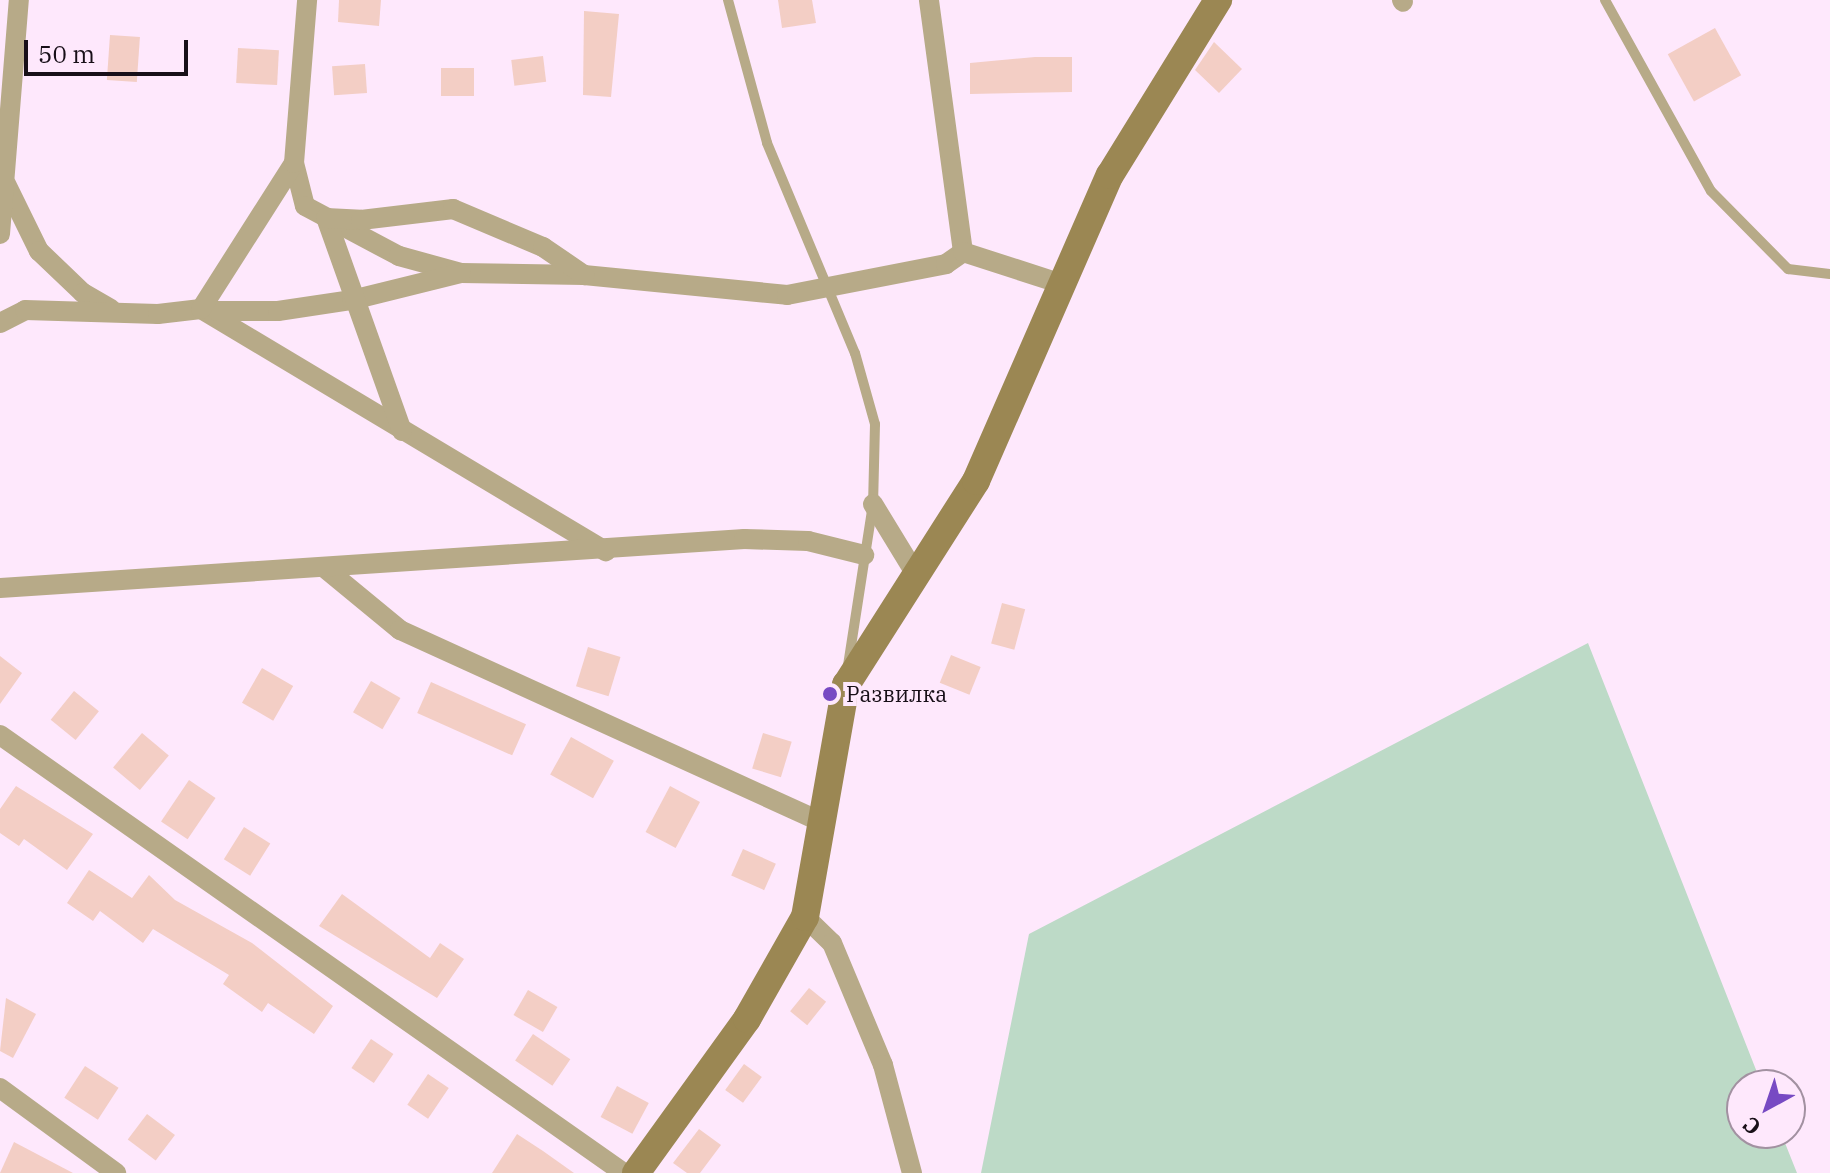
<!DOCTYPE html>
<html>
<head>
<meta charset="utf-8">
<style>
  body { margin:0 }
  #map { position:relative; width:1830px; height:1173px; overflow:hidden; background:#fee8fc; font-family:"IBM Plex Serif",serif }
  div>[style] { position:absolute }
  .green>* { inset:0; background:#bddac7 }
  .building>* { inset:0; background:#f3cec5; transform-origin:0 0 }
  .lane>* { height:10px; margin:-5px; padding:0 5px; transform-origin:5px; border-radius:5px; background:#b7aa88 }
  .street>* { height:20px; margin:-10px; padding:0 10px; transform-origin:10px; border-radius:10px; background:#b7aa88 }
  .secondary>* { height:28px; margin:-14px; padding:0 14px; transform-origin:14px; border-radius:14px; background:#9b8753 }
  .dots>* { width:22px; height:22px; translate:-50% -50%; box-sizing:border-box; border:4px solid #fee8fc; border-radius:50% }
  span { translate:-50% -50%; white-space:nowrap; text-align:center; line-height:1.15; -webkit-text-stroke:8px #fee8fc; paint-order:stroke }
  .poi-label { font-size:22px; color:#180f18 }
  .left { translate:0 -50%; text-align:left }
  .north { position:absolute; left:1726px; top:1069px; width:80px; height:80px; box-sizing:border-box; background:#fee8fc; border:2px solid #a291a1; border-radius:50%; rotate:220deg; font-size:22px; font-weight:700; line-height:32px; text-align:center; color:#180f18 }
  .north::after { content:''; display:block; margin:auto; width:28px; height:36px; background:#774ac3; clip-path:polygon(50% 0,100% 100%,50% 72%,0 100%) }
  .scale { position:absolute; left:24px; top:40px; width:164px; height:36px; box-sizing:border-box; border:4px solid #180f18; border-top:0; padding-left:10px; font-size:24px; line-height:28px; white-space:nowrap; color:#180f18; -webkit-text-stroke:6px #fee8fc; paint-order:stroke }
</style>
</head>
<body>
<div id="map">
  <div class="green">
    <i style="clip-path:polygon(1588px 643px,1762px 1085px,1742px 1085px,1742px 1133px,1781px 1133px,1797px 1173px,981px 1173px,1029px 934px)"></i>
  </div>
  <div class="building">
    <i style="clip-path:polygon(339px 0,381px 0,379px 26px,338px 22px)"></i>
    <i style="clip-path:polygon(778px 0,812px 0,816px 23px,782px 28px)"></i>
    <i style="clip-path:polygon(584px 11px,619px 14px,611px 97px,583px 95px)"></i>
    <i style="left:1715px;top:28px;width:54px;height:54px;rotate:61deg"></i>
    <i style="left:110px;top:35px;width:30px;height:45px;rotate:4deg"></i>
    <i style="clip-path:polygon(1214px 42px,1242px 69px,1219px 93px,1195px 70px)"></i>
    <i style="left:238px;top:48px;width:41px;height:35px;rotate:3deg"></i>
    <i style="left:543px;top:56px;width:26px;height:32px;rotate:83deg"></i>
    <i style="clip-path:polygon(1035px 57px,1072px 57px,1072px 92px,970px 94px,970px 63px)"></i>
    <i style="left:365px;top:64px;width:29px;height:33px;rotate:86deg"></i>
    <i style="left:441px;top:68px;width:33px;height:28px"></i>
    <i style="left:1002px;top:603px;width:24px;height:42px;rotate:15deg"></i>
    <i style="left:588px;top:647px;width:34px;height:41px;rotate:17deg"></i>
    <i style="left:951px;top:655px;width:32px;height:30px;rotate:22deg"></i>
    <i style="clip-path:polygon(0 656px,22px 673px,0 704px)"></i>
    <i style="left:262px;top:668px;width:36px;height:40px;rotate:30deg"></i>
    <i style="left:371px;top:681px;width:34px;height:36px;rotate:30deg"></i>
    <i style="left:431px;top:682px;width:104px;height:34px;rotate:24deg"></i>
    <i style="left:74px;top:691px;width:32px;height:37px;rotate:39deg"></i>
    <i style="left:142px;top:733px;width:35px;height:45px;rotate:40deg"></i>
    <i style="left:763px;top:733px;width:30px;height:37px;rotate:17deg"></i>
    <i style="left:571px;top:737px;width:49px;height:43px;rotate:29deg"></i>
    <i style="left:189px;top:780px;width:32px;height:50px;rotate:34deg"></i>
    <i style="clip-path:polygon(16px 786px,93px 834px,67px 870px,24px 839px,19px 846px,0 833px,0 809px)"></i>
    <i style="left:670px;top:786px;width:34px;height:52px;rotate:28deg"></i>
    <i style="left:244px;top:827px;width:31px;height:38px;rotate:32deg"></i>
    <i style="left:743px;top:849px;width:36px;height:29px;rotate:24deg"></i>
    <i style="clip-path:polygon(89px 870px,132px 898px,149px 875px,175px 900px,252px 943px,333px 1006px,314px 1034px,268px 1003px,262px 1012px,223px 984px,229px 975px,153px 929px,143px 943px,100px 911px,93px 921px,67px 903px)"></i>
    <i style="clip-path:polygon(342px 894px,430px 958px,440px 943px,464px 959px,437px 998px,319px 926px)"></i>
    <i style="left:809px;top:988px;width:22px;height:30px;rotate:39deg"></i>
    <i style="left:528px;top:990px;width:34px;height:29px;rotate:30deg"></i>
    <i style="clip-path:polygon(6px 998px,36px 1014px,13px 1058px,0 1051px)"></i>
    <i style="left:533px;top:1034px;width:45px;height:32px;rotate:34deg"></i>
    <i style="left:371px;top:1039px;width:27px;height:35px;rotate:34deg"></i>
    <i style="left:744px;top:1064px;width:22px;height:32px;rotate:36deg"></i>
    <i style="left:85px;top:1066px;width:40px;height:38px;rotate:33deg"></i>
    <i style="left:428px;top:1074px;width:25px;height:37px;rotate:34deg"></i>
    <i style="left:617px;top:1086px;width:36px;height:35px;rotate:28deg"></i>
    <i style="left:147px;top:1114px;width:35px;height:32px;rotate:37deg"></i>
    <i style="clip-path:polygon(699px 1129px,721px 1145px,700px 1173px,687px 1173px,673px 1163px)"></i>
    <i style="clip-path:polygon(517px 1134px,543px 1151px,574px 1173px,492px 1173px)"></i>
    <i style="clip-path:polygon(14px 1142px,73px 1173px,0 1173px)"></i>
  </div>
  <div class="lane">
    <i style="left:728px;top:0;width:148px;rotate:74.7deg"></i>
    <i style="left:767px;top:143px;width:228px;rotate:67.3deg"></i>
    <i style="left:855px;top:353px;width:74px;rotate:74.3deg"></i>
    <i style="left:875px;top:424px;width:80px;rotate:91.4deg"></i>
    <i style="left:873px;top:504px;width:164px;rotate:98.8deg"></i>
    <i style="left:1605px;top:0;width:218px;rotate:61deg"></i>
    <i style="left:1711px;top:191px;width:110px;rotate:45.4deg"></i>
    <i style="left:1788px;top:269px;width:42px;rotate:6.8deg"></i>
  </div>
  <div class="street">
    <i style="left:1402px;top:0;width:2px;rotate:63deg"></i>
    <i style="left:294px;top:163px;width:44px;rotate:75.7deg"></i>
    <i style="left:305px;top:206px;width:106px;rotate:28deg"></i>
    <i style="left:399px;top:256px;width:64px;rotate:15.3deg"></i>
    <i style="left:461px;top:273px;width:123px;rotate:0.9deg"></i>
    <i style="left:584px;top:275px;width:204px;rotate:5.6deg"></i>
    <i style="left:787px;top:295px;width:162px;rotate:-11deg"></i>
    <i style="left:946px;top:264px;width:21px;rotate:-35deg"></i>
    <i style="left:963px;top:252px;width:254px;rotate:-97.7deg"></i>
    <i style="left:6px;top:184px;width:75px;rotate:63.8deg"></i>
    <i style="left:39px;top:251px;width:61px;rotate:43.7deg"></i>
    <i style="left:83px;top:293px;width:32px;rotate:30deg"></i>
    <i style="left:0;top:234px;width:235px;rotate:-85.4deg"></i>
    <i style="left:963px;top:252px;width:104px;rotate:17.9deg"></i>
    <i style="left:201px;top:309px;width:472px;rotate:30.9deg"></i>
    <i style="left:217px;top:311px;width:61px"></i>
    <i style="left:278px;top:311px;width:75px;rotate:-8.5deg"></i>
    <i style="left:352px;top:300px;width:112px;rotate:-13.9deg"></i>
    <i style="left:0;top:323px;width:28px;rotate:-27deg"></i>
    <i style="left:25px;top:310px;width:133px;rotate:1.7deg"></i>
    <i style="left:158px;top:314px;width:43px;rotate:-6.6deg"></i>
    <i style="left:201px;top:309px;width:173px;rotate:-57.5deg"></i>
    <i style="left:294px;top:163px;width:164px;rotate:-85.4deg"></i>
    <i style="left:402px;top:431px;width:226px;rotate:-109.6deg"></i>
    <i style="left:326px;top:218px;width:35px;rotate:3deg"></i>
    <i style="left:361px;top:220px;width:93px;rotate:-6.8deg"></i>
    <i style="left:453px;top:209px;width:98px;rotate:22.9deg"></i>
    <i style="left:543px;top:247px;width:50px;rotate:34.3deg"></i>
    <i style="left:873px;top:504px;width:84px;rotate:58.6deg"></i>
    <i style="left:326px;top:569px;width:96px;rotate:39.5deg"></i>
    <i style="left:400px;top:630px;width:461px;rotate:24.5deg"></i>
    <i style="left:0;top:588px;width:746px;rotate:-3.77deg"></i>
    <i style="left:744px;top:539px;width:64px;rotate:1.8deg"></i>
    <i style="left:808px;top:541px;width:58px;rotate:14deg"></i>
    <i style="left:0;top:735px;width:762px;rotate:35.07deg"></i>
    <i style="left:805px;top:917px;width:37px;rotate:44deg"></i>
    <i style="left:832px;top:943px;width:132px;rotate:67.3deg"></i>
    <i style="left:883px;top:1065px;width:112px;rotate:75deg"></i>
    <i style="left:0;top:1088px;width:144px;rotate:36.2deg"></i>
  </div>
  <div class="secondary">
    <i style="left:636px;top:1173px;width:190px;rotate:-54.2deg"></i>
    <i style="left:747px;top:1019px;width:117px;rotate:-60.4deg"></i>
    <i style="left:805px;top:917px;width:236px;rotate:-80deg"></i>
    <i style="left:846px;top:685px;width:242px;rotate:-57.5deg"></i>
    <i style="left:976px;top:481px;width:334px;rotate:-66.4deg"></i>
    <i style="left:1110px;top:175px;width:206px;rotate:-58.3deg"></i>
  </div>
  <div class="dots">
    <i style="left:830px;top:694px;background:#774ac3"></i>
  </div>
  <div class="poi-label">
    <span class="left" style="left:846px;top:694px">Развилка</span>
  </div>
  <div class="north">С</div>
  <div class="scale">50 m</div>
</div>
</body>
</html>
